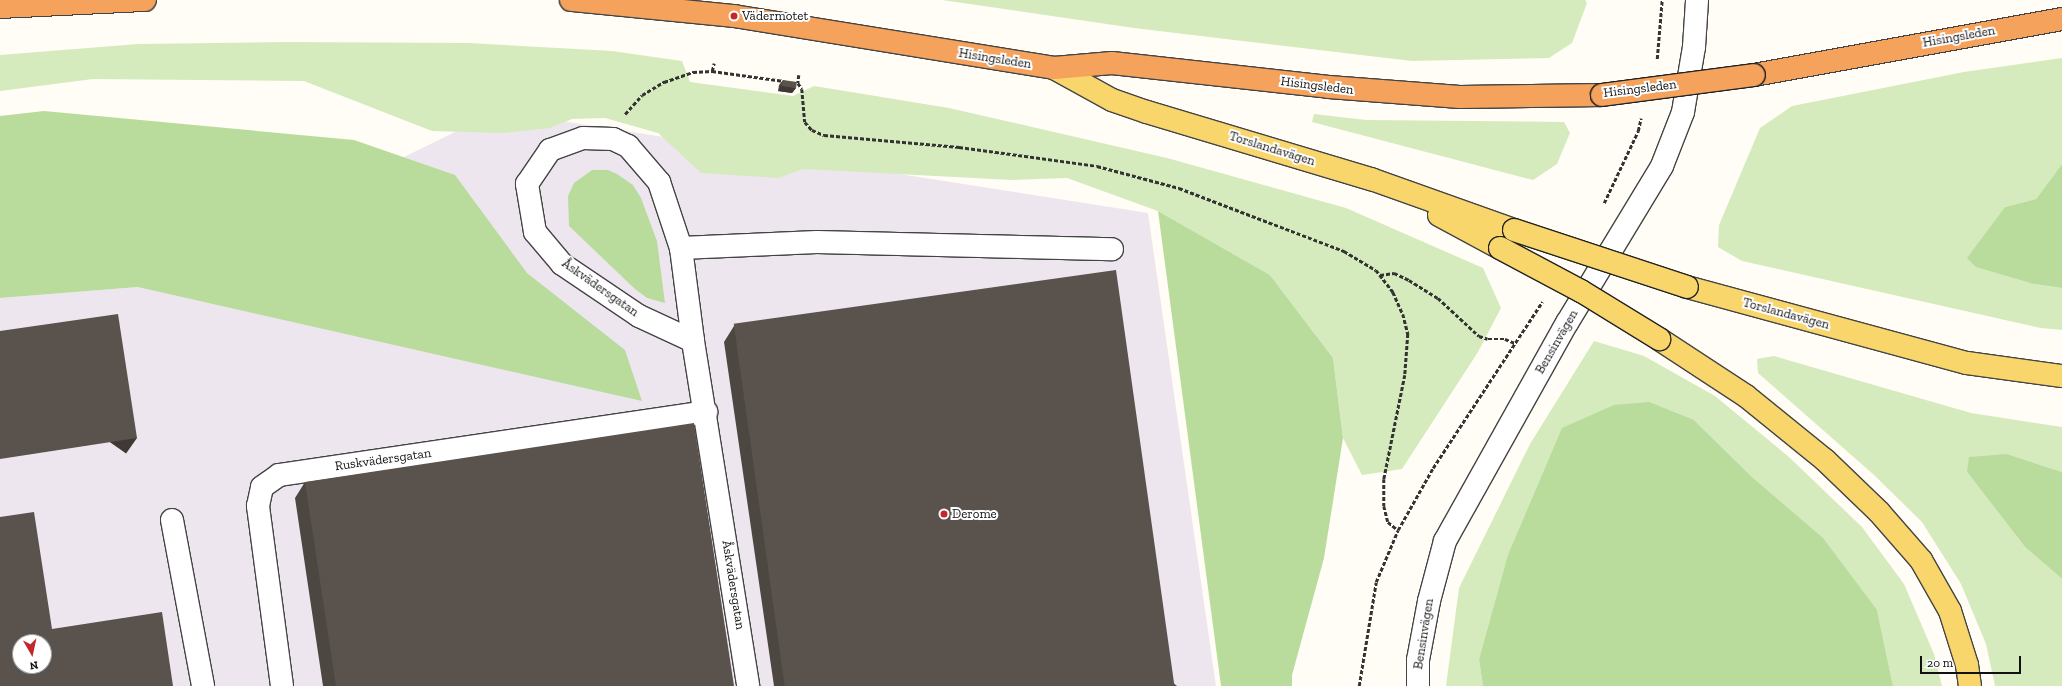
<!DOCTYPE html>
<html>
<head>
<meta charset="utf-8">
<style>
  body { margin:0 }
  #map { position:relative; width:2062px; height:686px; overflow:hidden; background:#fffdf5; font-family:"Zilla Slab",serif }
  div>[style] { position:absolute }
  .industrial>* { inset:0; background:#eee6ef }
  .green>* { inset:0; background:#d5ebbd }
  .forest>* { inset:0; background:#b9dc9c }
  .path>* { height:2.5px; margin-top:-1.25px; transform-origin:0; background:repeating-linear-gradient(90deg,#333 0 4px,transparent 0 6px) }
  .roads { filter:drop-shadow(1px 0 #444) drop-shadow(-1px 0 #444) drop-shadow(0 1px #444) drop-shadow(0 -1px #444) }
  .minor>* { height:22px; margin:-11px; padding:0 11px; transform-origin:11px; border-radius:11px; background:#fff }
  .major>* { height:22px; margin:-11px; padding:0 11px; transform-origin:11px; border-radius:11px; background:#f9d66b }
  .highway>* { height:22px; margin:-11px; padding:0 11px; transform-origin:11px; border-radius:11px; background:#f5a25d }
  .bridges { filter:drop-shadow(1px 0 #222) drop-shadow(-1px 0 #222) drop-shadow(0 1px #222) drop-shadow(0 -1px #222) }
  .major-bridge>* { height:22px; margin:-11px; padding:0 11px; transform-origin:11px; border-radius:11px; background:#f9d66b }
  .highway-bridge>* { height:22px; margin:-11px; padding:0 11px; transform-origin:11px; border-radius:11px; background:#f5a25d }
  .wall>* { inset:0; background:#4d4742 }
  .shaded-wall>* { inset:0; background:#3f3936; transform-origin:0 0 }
  .building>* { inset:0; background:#5a524d; transform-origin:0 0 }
  .dots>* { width:11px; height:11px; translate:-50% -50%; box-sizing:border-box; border:2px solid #fff; border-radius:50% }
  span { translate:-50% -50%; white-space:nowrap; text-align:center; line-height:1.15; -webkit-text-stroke:4px #fff; paint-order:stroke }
  .poi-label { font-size:13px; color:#111 }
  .left { translate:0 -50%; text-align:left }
  .street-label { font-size:13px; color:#111 }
  .north { position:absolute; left:12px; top:634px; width:40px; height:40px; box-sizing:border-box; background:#fff; border:1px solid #a0a0a0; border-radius:50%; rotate:171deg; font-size:11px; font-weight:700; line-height:16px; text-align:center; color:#111 }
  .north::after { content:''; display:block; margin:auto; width:14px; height:18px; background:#c4262e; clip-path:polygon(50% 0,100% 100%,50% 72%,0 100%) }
  .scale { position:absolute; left:1920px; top:656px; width:101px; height:18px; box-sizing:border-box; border:2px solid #111; border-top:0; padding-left:5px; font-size:12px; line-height:14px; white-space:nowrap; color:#111; -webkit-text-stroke:3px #fff; paint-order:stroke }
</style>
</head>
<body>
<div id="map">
  <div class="industrial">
    <i style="clip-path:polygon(evenodd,498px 111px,1148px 213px,1216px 686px,0 686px,0 298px,138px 287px,498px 111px,20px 642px,44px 642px,44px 666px,20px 666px,20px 642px)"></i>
  </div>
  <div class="green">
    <i style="clip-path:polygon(942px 0,1585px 0,1587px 3px,1572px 43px,1549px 58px,1412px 61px,1134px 28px)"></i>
    <i style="clip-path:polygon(285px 42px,469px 43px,612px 51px,682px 61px,690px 82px,793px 96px,814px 86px,949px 108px,1167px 158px,1346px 208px,1483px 268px,1501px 308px,1478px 352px,1402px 469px,1362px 475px,1343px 438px,1333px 358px,1270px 275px,1158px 211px,1067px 178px,1012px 180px,803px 169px,778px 178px,701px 173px,658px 133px,605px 118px,572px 119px,550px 128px,502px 133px,432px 131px,304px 81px,93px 79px,0 91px,0 55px,138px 44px)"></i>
    <i style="clip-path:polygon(2062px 58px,2062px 164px,2036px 199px,2005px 207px,2034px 284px,2062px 288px,2062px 330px,2041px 328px,1742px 261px,1718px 247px,1719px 225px,1760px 128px,1792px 106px,1964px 72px)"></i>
    <i style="clip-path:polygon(1314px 114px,1366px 120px,1564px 122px,1570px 133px,1557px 164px,1533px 180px,1312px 122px)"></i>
    <i style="clip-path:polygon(1594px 341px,1644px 356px,1715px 396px,1789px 457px,1862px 527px,1904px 584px,1934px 654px,1942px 686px,1893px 686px,1877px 610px,1753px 478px,1694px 420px,1479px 660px,1483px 686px,1446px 686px,1459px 588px,1530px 444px)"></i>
    <i style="clip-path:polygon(1774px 356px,1971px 413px,2062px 427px,2062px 472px,2007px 454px,1967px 472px,2025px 547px,2062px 579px,2062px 686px,1995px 686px,1986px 644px,1961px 584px,1922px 522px,1874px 475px,1758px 373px,1757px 359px)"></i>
  </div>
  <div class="forest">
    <i style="clip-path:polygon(44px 111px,354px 140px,455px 175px,527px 273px,625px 350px,642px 401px,138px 287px,0 298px,0 116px)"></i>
    <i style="clip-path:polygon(2062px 164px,2062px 288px,2034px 284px,1976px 267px,1967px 258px,2005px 207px,2036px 199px)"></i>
    <i style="clip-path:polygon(592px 170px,608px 170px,617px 174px,633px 185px,641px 198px,657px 241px,665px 303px,647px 298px,635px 289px,569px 226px,568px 196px,574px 183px)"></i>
    <i style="clip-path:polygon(1158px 211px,1270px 275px,1333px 358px,1343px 438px,1324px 558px,1292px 675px,1292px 686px,1221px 686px)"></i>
    <i style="clip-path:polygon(1649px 402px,1694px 420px,1753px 478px,1823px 538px,1877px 610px,1893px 686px,1483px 686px,1479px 660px,1508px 555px,1562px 428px,1614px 405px)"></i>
    <i style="clip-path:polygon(2007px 454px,2062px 472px,2062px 579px,2025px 547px,1967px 472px,1969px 457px)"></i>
  </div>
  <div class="path">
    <i style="left:1657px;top:59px;width:59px;rotate:-85.2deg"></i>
    <i style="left:712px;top:71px;width:8px;rotate:-76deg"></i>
    <i style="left:799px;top:75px;width:8px;rotate:97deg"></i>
    <i style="left:798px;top:83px;width:7px;rotate:56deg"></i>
    <i style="left:802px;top:89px;width:33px;rotate:85deg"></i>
    <i style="left:805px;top:122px;width:11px;rotate:49deg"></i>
    <i style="left:812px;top:130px;width:13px;rotate:23deg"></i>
    <i style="left:824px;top:135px;width:136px;rotate:5.1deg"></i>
    <i style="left:959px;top:147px;width:139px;rotate:7.8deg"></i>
    <i style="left:1097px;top:166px;width:85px;rotate:15deg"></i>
    <i style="left:1179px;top:188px;width:177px;rotate:20.9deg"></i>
    <i style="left:1344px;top:251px;width:37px;rotate:31deg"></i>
    <i style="left:1376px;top:270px;width:28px;rotate:52deg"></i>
    <i style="left:1393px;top:292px;width:24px;rotate:66deg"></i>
    <i style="left:1403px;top:314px;width:21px;rotate:76deg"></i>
    <i style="left:1408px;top:334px;width:41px;rotate:94.2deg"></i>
    <i style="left:1405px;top:375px;width:106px;rotate:101.4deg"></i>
    <i style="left:1384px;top:479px;width:27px;rotate:90deg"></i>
    <i style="left:1384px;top:506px;width:16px;rotate:76deg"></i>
    <i style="left:1388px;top:522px;width:13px;rotate:39deg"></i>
    <i style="left:625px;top:114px;width:25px;rotate:-48deg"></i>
    <i style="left:642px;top:95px;width:26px;rotate:-31deg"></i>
    <i style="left:664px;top:82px;width:31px;rotate:-19deg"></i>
    <i style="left:693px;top:72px;width:19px;rotate:-3deg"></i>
    <i style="left:712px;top:71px;width:73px;rotate:7.9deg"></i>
    <i style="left:1604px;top:203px;width:80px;rotate:-64.7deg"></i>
    <i style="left:1638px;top:131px;width:13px;rotate:-77deg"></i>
    <i style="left:1380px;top:275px;width:14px;rotate:-8deg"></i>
    <i style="left:1394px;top:273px;width:17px;rotate:25deg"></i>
    <i style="left:1409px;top:280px;width:34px;rotate:32deg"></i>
    <i style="left:1438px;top:298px;width:56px;rotate:42.8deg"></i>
    <i style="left:1479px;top:336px;width:9px;rotate:18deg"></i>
    <i style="left:1488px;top:339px;width:17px"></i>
    <i style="left:1505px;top:339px;width:11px;rotate:22deg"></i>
    <i style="left:1359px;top:686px;width:105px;rotate:-80.7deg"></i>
    <i style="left:1376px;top:582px;width:56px;rotate:-67.1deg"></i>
    <i style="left:1398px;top:530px;width:71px;rotate:-60.6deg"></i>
    <i style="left:1433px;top:468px;width:199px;rotate:-56.7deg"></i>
  </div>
  <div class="roads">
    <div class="minor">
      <i style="left:681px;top:248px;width:136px;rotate:-2.5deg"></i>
      <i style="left:817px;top:242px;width:295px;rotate:1.4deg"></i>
      <i style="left:693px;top:341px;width:60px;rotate:-155.2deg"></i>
      <i style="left:639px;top:316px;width:93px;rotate:-146deg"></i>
      <i style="left:562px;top:264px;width:42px;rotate:-130.2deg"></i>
      <i style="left:535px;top:232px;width:49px;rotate:-99.5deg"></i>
      <i style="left:527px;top:184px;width:41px;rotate:-55.9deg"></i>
      <i style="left:550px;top:150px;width:35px;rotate:-20deg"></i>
      <i style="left:583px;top:138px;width:30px;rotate:2deg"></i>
      <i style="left:613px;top:139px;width:17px;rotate:25deg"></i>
      <i style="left:628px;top:146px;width:48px;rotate:49.3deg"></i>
      <i style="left:659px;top:182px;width:70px;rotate:71.6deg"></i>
      <i style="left:681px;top:248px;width:94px;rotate:82.6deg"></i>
      <i style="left:693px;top:341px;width:349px;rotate:80.9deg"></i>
      <i style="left:172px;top:520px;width:169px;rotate:79.4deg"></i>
      <i style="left:282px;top:686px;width:182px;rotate:-97.6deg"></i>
      <i style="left:258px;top:506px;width:19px;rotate:-78deg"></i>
      <i style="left:262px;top:487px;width:21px;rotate:-35deg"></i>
      <i style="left:279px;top:475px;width:432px;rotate:-8.4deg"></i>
      <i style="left:1418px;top:686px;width:26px;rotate:-90deg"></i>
      <i style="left:1418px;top:660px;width:60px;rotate:-79.4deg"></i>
      <i style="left:1429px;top:601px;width:62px;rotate:-75.1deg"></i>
      <i style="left:1445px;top:541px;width:250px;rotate:-60.8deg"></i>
      <i style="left:1567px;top:323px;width:184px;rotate:-58.8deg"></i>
      <i style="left:1662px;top:166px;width:58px;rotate:-68.7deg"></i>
      <i style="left:1683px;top:112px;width:66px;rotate:-80.4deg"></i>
      <i style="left:1694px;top:47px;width:47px;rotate:-86.3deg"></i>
    </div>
    <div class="major">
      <i style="left:1054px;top:68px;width:66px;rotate:28.9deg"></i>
      <i style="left:1112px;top:100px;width:37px;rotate:19deg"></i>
      <i style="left:1147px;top:112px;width:234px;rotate:16.7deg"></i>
      <i style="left:1371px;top:179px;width:152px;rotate:19.6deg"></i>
      <i style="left:1439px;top:215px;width:69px;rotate:28.4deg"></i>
      <i style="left:1687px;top:287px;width:290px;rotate:15.2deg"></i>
      <i style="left:1967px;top:363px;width:96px;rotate:7.8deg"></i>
      <i style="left:1659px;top:339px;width:104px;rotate:33.2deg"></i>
      <i style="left:1746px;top:396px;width:102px;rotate:39deg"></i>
      <i style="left:1825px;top:460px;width:75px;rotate:43.9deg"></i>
      <i style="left:1879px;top:512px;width:64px;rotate:48.8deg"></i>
      <i style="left:1921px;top:560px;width:59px;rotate:60.4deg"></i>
      <i style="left:1950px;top:611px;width:57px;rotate:72.5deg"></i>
      <i style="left:1967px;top:665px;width:21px;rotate:82deg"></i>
    </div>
    <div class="highway">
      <i style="left:571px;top:0;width:164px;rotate:5.6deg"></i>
      <i style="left:734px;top:16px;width:324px;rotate:9.2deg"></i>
      <i style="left:1054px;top:68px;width:58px;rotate:-4.9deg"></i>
      <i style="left:1112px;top:63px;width:218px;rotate:6.3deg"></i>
      <i style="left:1329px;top:87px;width:131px;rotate:4.4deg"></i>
      <i style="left:1460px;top:97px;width:142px;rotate:-0.8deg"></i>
      <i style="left:0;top:7px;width:145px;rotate:-2.8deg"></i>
      <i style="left:1754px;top:75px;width:313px;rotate:-10.3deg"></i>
    </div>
  </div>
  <div class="bridges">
    <div class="major-bridge">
      <i style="left:1514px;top:230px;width:182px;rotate:18.2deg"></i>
      <i style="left:1500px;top:248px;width:92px;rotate:28deg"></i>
      <i style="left:1581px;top:291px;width:92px;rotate:31.6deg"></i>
    </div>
    <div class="highway-bridge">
      <i style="left:1602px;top:95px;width:153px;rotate:-7.5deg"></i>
    </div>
  </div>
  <div class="wall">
    <i style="clip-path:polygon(783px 80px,796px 88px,792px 93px,778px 91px,779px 85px)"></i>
    <i style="clip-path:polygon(734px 326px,1177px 686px,774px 686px,724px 342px)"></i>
    <i style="clip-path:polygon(305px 482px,734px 686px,323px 686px,295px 498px)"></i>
  </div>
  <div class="shaded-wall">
    <i style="clip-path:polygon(781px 86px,796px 88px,792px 93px,778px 91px)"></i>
    <i style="left:137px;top:438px;width:19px;height:139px;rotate:125deg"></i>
  </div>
  <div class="building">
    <i style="left:783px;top:80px;width:14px;height:6px;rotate:8deg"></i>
    <i style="left:1116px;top:270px;width:420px;height:386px;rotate:82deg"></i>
    <i style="clip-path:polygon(118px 314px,137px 438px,0 459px,0 331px)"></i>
    <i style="clip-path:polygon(694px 423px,734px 686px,336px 686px,305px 482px)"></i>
    <i style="clip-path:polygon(evenodd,34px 512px,52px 629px,162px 612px,173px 686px,0 686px,0 517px,34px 512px,20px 642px,44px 642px,44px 666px,20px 666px,20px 642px)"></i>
  </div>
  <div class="dots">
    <i style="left:734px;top:16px;background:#c4262e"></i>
    <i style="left:944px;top:514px;background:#c4262e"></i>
  </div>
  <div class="poi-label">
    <span class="left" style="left:742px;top:16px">Vädermotet</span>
    <span class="left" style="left:952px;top:514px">Derome</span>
  </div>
  <div class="street-label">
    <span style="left:1959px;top:37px;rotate:-10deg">Hisingsleden</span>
    <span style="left:995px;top:59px;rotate:9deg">Hisingsleden</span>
    <span style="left:1317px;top:86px;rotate:7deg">Hisingsleden</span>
    <span style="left:1640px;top:89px;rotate:-7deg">Hisingsleden</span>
    <span style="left:1272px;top:149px;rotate:17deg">Torslandavägen</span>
    <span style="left:600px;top:288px;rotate:35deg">Åskvädersgatan</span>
    <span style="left:1786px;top:314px;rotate:15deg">Torslandavägen</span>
    <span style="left:1557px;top:342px;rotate:-60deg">Bensinvägen</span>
    <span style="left:383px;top:460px;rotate:-8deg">Ruskvädersgatan</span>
    <span style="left:733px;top:585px;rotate:81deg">Åskvädersgatan</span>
    <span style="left:1424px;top:634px;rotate:-81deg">Bensinvägen</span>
  </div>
  <div class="north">N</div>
  <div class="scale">20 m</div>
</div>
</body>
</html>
